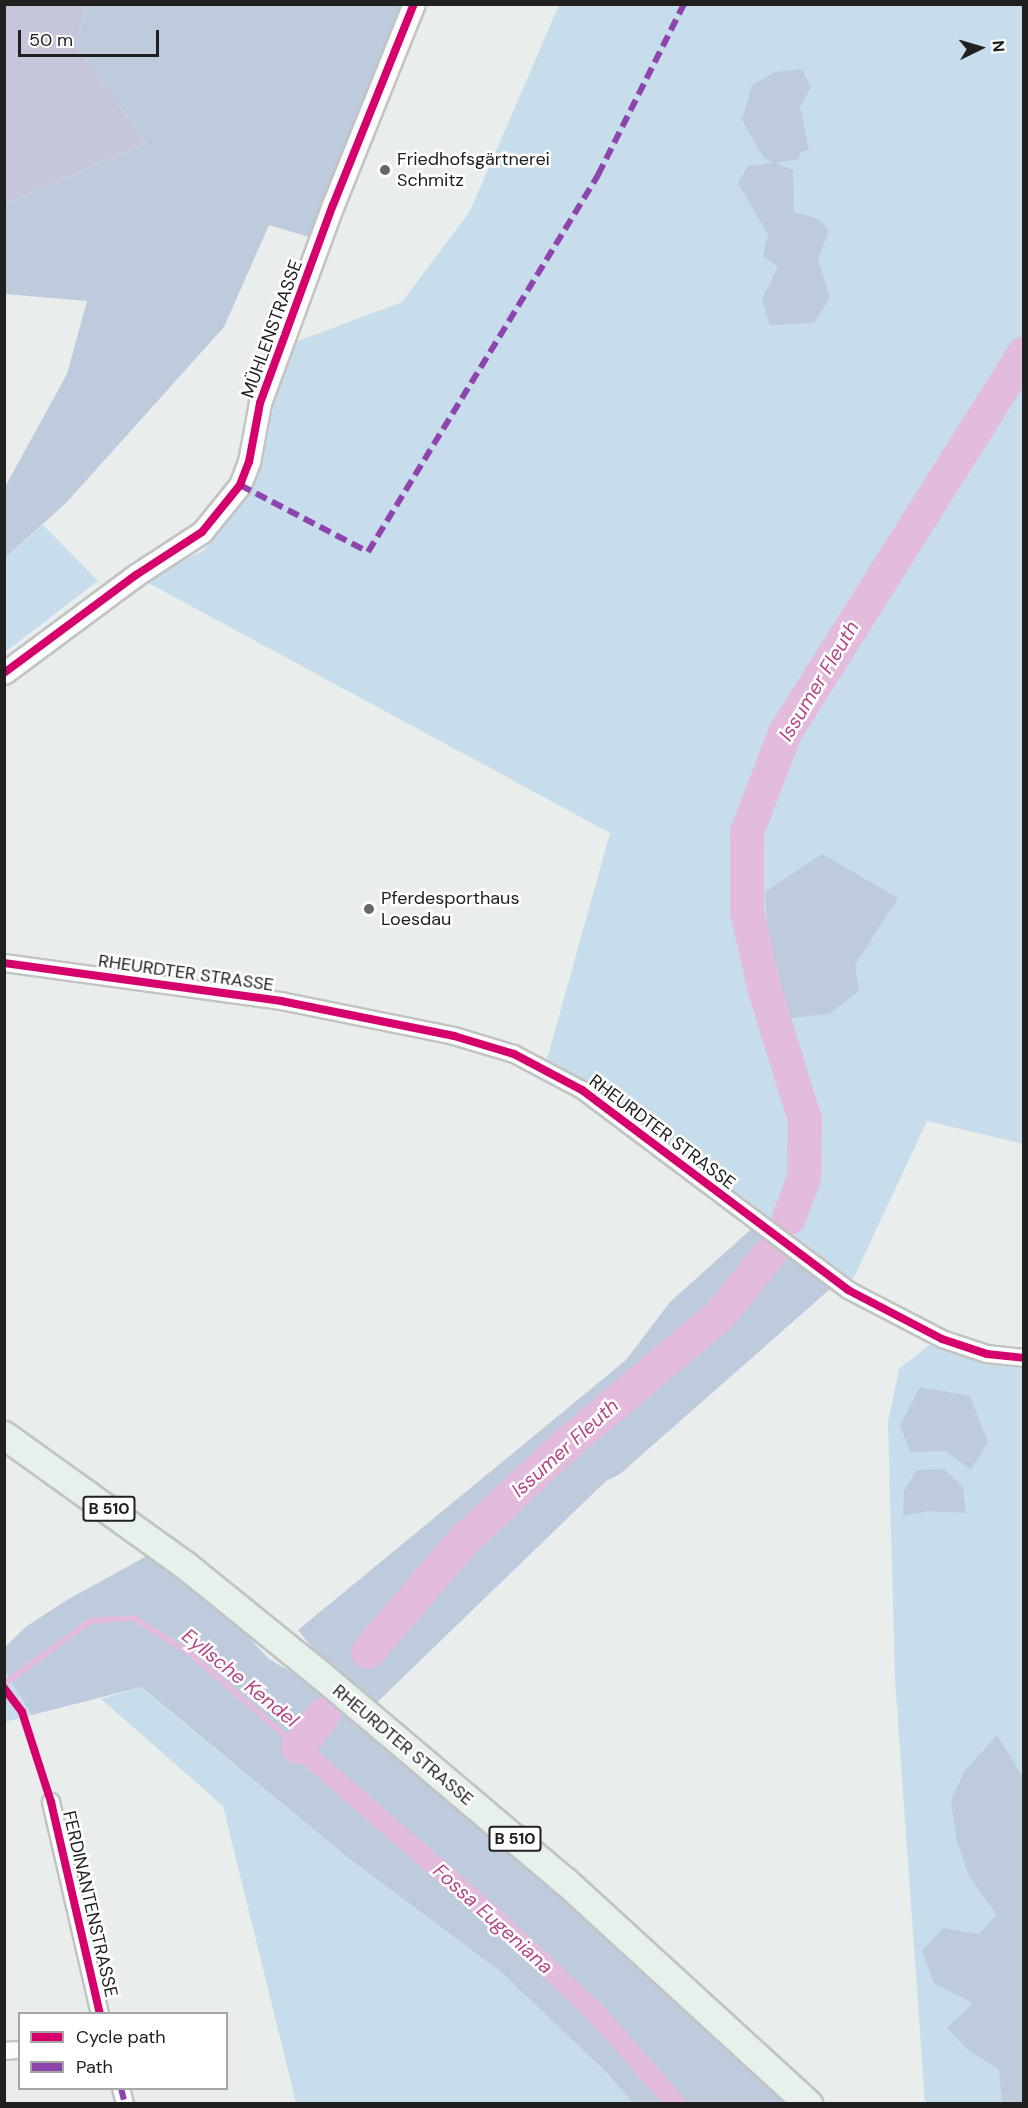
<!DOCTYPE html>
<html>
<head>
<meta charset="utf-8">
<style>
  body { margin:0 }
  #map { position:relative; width:1028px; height:2108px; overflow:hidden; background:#e9eeec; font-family:"DM Sans",sans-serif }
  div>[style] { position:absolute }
  .grass>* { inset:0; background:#c7ddec }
  .forest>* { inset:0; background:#bdcbdd }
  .cemetery>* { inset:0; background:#c6c6da }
  .stream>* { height:6px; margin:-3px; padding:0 3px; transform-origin:3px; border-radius:3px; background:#e3bbdd }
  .canal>* { height:20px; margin:-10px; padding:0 10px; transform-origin:10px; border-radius:10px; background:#e3bbdd }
  .river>* { height:34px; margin:-17px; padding:0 17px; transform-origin:17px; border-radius:17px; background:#e3bbdd }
  .roads { filter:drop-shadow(2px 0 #c1c4c3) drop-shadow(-2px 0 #c1c4c3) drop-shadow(0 2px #c1c4c3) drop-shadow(0 -2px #c1c4c3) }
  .minor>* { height:16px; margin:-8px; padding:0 8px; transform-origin:8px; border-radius:8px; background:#fcfcfc }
  .tertiary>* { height:21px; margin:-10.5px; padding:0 10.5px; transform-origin:10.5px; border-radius:10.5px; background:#fcfcfc }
  .primary>* { height:27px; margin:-13.5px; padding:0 13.5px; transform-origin:13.5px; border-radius:13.5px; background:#e6f1eb }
  .quiet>* { height:6px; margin-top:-3px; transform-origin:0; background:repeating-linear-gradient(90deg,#8e44ad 0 12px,transparent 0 18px) }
  .cycleway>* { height:8px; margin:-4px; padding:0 4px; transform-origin:4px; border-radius:4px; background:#d6006c }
  .dots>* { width:16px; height:16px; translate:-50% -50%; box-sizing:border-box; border:3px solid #fff; border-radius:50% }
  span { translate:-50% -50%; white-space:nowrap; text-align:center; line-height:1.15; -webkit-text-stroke:5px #fff; paint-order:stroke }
  .shield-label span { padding:2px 4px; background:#fff; border:2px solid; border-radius:4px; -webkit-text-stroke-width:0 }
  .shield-label { font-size:16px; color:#202020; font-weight:700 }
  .poi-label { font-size:18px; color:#202020 }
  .left { translate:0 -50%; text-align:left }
  .street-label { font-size:18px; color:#202020 }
  .water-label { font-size:20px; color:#b44885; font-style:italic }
  .frame { position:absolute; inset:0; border:6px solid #202020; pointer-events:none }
  .legend { position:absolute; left:18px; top:2012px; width:210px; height:78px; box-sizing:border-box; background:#fff; border:2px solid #a6a6a6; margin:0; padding:8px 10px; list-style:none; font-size:18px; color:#202020 }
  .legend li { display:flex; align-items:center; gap:12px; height:30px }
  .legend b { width:30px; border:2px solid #a6a6a6 }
  .north { position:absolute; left:950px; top:18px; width:60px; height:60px; -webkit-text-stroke:4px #fff; paint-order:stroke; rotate:85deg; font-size:16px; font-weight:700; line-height:24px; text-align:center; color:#202020 }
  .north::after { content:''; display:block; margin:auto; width:21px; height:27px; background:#202020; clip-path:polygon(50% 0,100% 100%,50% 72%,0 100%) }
  .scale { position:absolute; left:18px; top:30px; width:141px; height:27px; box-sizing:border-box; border:3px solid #202020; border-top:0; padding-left:8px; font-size:18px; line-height:21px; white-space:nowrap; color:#202020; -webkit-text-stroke:4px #fff; paint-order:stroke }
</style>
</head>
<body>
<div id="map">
  <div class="grass">
    <i style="clip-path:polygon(559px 5px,1023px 5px,1023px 1144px,927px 1121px,848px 1290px,544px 1070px,610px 833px,143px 580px,203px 551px,257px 479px,275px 381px,290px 344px,402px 302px,470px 211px)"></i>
    <i style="clip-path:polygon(43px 525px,98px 581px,5px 652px,5px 558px)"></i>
    <i style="clip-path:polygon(937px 1339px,1023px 1358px,1023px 2103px,925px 2103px,895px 1679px,888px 1422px,899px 1369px)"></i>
    <i style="clip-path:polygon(4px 1671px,18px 1688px,32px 1715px,5px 1722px)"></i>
    <i style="clip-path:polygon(140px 1687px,347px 1857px,501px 1972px,607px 2073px,633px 2103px,296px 2103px,223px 1806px,101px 1699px)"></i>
  </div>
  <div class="forest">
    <i style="clip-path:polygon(86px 5px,401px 5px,309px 237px,269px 225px,224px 327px,66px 503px,5px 558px,5px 487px,67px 374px,87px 301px,5px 294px,5px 204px,146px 143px,76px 46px)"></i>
    <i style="clip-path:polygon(802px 69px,811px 87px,800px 107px,809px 150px,800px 152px,799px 159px,775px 163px,793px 170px,794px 212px,818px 219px,829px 230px,818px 260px,830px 297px,814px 323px,770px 325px,762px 299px,778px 267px,763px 256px,768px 235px,738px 183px,748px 166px,773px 163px,763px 157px,742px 120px,752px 85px,775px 72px)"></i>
    <i style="clip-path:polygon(822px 854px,898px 898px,855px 965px,859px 991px,829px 1014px,773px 1020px,765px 892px)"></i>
    <i style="clip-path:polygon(758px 1223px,838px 1282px,620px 1474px,606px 1481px,365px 1714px,803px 2103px,633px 2103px,607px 2073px,501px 1972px,347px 1857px,141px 1687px,32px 1715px,5px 1671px,5px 1647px,27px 1626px,67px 1600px,163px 1547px,269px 1659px,363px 1713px,298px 1630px,626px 1360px,670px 1302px)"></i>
    <i style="clip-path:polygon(920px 1387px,970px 1396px,988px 1442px,971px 1470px,946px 1451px,910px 1452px,900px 1425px)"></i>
    <i style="clip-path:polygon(944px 1469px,963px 1487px,966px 1513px,929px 1511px,903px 1516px,904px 1490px,917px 1470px)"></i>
    <i style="clip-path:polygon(997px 1735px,1023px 1777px,1023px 2103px,1002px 2103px,999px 2069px,969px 2051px,947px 2028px,973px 2003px,934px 1983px,922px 1951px,943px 1928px,979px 1934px,997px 1915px,969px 1876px,957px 1841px,951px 1801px,964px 1772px)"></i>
  </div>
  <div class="cemetery">
    <i style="clip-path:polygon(5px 4px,86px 5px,76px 46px,146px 143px,5px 204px)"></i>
  </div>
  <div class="stream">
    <i style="left:4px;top:1684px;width:107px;rotate:-36.2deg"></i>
    <i style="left:90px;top:1621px;width:44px;rotate:-3.9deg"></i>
    <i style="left:134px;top:1618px;width:69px;rotate:32.5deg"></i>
    <i style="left:192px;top:1655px;width:140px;rotate:41deg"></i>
  </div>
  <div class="canal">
    <i style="left:298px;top:1747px;width:265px;rotate:41deg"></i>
    <i style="left:498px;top:1921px;width:133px;rotate:43.2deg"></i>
    <i style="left:595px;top:2012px;width:123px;rotate:48.6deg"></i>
  </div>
  <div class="river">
    <i style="left:789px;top:1218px;width:43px;rotate:-69.4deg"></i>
    <i style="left:804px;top:1178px;width:58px;rotate:-89deg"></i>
    <i style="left:805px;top:1120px;width:135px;rotate:-107.2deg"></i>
    <i style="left:765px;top:991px;width:81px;rotate:-102.8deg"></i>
    <i style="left:747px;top:912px;width:80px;rotate:-90deg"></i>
    <i style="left:747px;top:832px;width:106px;rotate:-69deg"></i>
    <i style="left:785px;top:733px;width:448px;rotate:-57.8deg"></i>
    <i style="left:368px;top:1652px;width:148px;rotate:-49.4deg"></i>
    <i style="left:464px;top:1540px;width:142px;rotate:-43deg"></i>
    <i style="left:568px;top:1443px;width:199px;rotate:-40.1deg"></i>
    <i style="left:720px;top:1315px;width:80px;rotate:-51.1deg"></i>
    <i style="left:298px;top:1747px;width:41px;rotate:-52deg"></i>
  </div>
  <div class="roads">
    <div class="minor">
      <i style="left:4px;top:963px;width:280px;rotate:7.8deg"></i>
      <i style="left:281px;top:1001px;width:177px;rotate:11.4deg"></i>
      <i style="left:454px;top:1036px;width:63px;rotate:16.7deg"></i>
      <i style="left:514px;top:1054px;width:77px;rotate:27.9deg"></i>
      <i style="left:582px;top:1090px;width:333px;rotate:36.9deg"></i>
      <i style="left:848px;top:1290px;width:106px;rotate:27.5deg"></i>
      <i style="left:942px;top:1339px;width:47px;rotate:18.4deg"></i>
      <i style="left:987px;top:1354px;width:37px;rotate:6deg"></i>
      <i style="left:51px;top:1802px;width:218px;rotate:77deg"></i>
      <i style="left:4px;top:2051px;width:16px;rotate:-4deg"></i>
      <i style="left:121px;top:2088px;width:16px;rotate:76deg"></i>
    </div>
    <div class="tertiary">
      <i style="left:4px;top:673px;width:164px;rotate:-36.6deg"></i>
      <i style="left:136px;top:575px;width:79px;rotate:-33.1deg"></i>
      <i style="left:202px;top:532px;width:60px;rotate:-51deg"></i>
      <i style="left:240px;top:485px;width:25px;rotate:-69deg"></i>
      <i style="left:249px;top:462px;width:60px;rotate:-79.4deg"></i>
      <i style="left:260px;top:403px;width:211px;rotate:-69.8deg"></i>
      <i style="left:333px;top:205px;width:217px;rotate:-68.1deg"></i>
    </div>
    <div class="primary">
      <i style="left:4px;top:1435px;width:223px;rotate:35.7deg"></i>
      <i style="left:185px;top:1565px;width:176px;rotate:39deg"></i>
      <i style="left:322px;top:1676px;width:318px;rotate:40.2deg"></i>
      <i style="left:565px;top:1881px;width:330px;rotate:42.5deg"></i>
    </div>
  </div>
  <div class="quiet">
    <i style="left:240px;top:485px;width:144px;rotate:27.6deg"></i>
    <i style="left:368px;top:552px;width:442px;rotate:-58.6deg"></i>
    <i style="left:598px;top:175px;width:191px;rotate:-63.3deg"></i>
    <i style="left:121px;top:2088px;width:16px;rotate:76deg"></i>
  </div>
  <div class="cycleway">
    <i style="left:4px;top:673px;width:164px;rotate:-36.6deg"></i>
    <i style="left:136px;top:575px;width:79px;rotate:-33.1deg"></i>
    <i style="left:202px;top:532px;width:60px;rotate:-51deg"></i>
    <i style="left:240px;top:485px;width:25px;rotate:-69deg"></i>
    <i style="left:249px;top:462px;width:60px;rotate:-79.4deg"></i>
    <i style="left:260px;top:403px;width:211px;rotate:-69.8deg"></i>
    <i style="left:333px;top:205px;width:217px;rotate:-68.1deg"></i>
    <i style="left:4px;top:963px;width:280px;rotate:7.8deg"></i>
    <i style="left:281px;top:1001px;width:177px;rotate:11.4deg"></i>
    <i style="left:454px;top:1036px;width:63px;rotate:16.7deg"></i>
    <i style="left:514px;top:1054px;width:77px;rotate:27.9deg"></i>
    <i style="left:582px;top:1090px;width:333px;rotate:36.9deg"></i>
    <i style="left:848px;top:1290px;width:106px;rotate:27.5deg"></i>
    <i style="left:942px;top:1339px;width:47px;rotate:18.4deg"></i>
    <i style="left:987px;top:1354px;width:37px;rotate:6deg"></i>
    <i style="left:4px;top:1688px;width:30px;rotate:53deg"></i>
    <i style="left:22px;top:1712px;width:95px;rotate:72.1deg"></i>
    <i style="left:51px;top:1802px;width:218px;rotate:77deg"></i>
  </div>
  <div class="dots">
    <i style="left:385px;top:170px;background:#666867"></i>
    <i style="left:369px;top:909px;background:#666867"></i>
  </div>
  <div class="shield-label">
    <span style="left:109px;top:1509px">B 510</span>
    <span style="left:515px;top:1839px">B 510</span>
  </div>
  <div class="poi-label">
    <span class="left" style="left:397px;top:170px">Friedhofsgärtnerei<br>Schmitz</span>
    <span class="left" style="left:381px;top:909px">Pferdesporthaus<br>Loesdau</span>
  </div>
  <div class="street-label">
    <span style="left:272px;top:329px;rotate:-70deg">MÜHLENSTRASSE</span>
    <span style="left:186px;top:973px;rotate:8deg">RHEURDTER STRASSE</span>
    <span style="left:662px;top:1132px;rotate:37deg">RHEURDTER STRASSE</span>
    <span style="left:403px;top:1745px;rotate:40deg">RHEURDTER STRASSE</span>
    <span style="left:90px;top:1904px;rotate:77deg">FERDINANTENSTRASSE</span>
  </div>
  <div class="water-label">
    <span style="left:819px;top:681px;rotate:-59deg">Issumer Fleuth</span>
    <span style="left:565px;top:1448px;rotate:-42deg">Issumer Fleuth</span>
    <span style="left:240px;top:1678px;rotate:39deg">Eyllsche Kendel</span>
    <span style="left:493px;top:1919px;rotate:42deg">Fossa Eugeniana</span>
  </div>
  <div class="frame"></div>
  <ul class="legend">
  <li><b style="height:8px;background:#d6006c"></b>Cycle path</li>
  <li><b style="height:8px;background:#8e44ad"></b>Path</li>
  </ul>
  <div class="north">N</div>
  <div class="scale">50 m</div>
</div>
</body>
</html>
